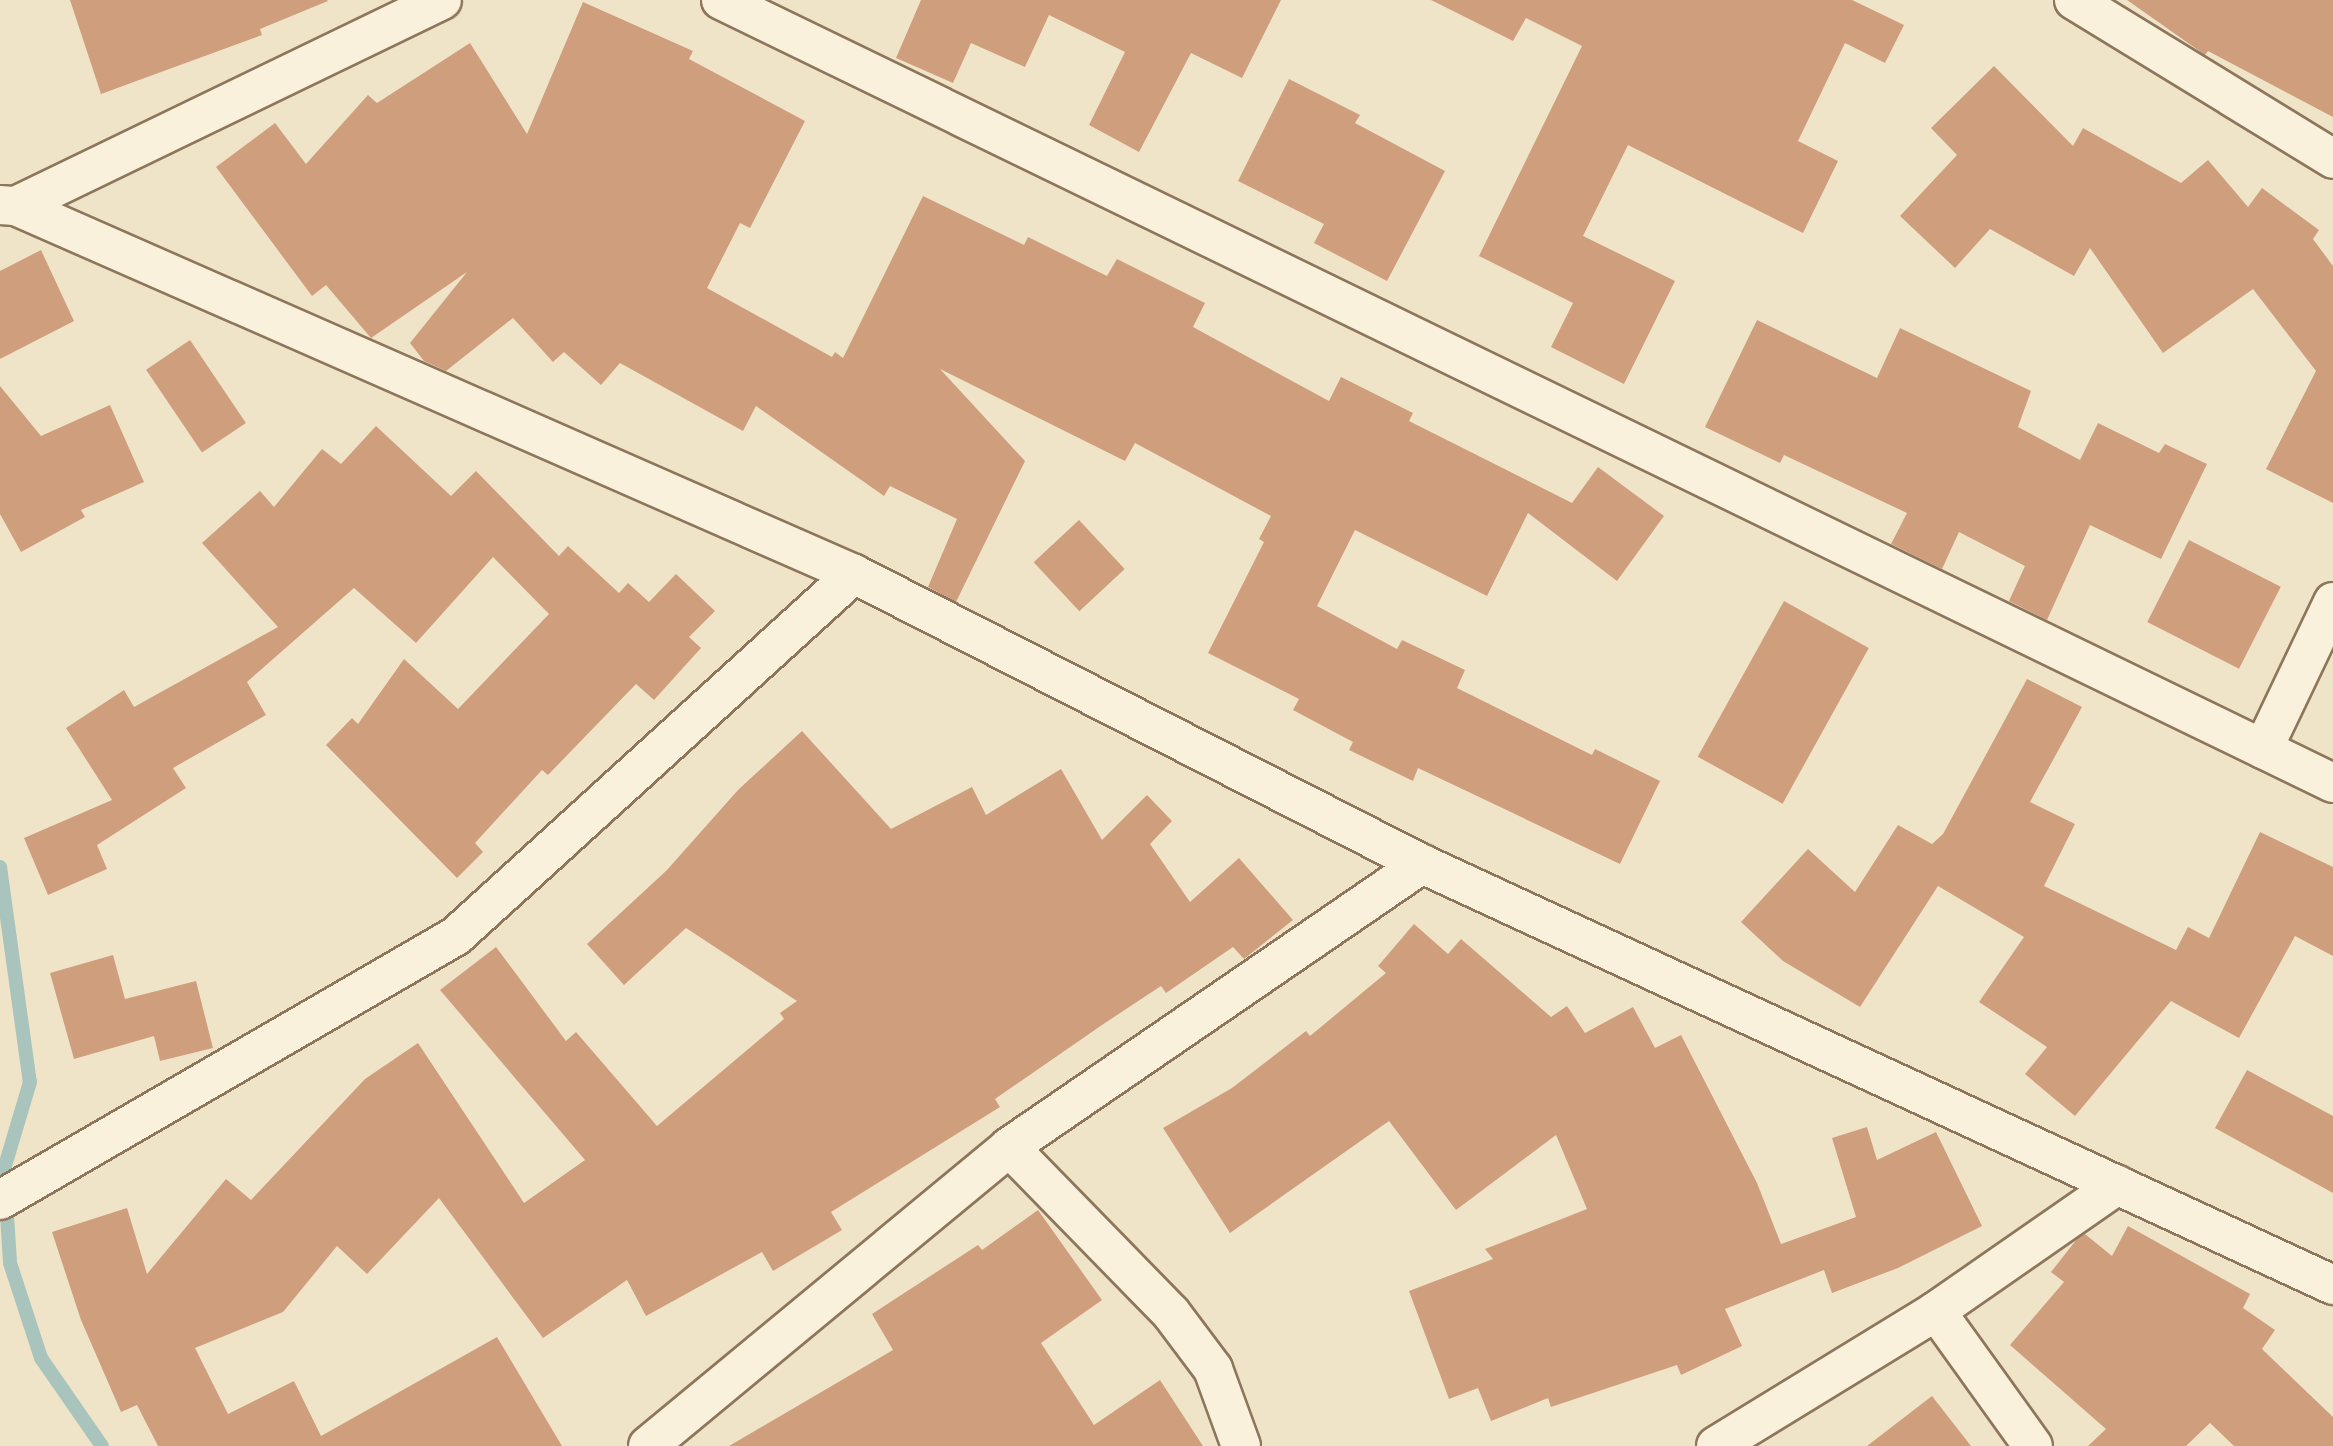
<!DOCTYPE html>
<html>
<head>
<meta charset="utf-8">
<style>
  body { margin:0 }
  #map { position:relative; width:2333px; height:1446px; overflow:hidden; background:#f0e4c8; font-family:"Crimson Pro",serif }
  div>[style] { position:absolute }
  .stream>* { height:14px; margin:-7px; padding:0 7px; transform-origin:7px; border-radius:7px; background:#a9c4bc }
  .building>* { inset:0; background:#cf9f7d; transform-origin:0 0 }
  .roads { filter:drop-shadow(2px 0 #8d765c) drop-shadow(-2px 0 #8d765c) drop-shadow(0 2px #8d765c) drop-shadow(0 -2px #8d765c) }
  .minor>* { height:38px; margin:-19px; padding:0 19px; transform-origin:19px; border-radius:19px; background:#faf1dc }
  span { translate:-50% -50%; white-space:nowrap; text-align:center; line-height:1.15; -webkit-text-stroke:7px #f7eed8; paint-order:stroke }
</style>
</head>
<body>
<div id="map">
  <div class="stream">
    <i style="left:0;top:867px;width:217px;rotate:82.1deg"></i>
    <i style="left:30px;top:1082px;width:91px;rotate:106.6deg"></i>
    <i style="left:4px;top:1169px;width:94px;rotate:86.3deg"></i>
    <i style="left:10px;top:1263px;width:100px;rotate:71.9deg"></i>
    <i style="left:41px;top:1358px;width:107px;rotate:55.3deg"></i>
  </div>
  <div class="building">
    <i style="clip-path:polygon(70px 0,327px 0,328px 1px,260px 29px,262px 35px,101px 94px)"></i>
    <i style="clip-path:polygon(921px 0,1281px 0,1242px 78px,1191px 53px,1139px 152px,1089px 125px,1125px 52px,1049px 15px,1025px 67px,971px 43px,953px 83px,896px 58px)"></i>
    <i style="clip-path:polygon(1431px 0,1852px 0,1904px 25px,1885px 63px,1845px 43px,1798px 141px,1838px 161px,1803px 233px,1628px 145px,1583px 236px,1675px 281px,1624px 384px,1551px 347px,1573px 303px,1479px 256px,1582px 46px,1526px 18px,1513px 41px)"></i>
    <i style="clip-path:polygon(2127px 0,2333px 0,2333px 117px,2208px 51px,2205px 55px)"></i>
    <i style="clip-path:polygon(583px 2px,693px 51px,689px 59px,805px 121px,750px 228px,740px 223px,707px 288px,832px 357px,835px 352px,843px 358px,923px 196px,1024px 245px,1028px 237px,1107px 276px,1117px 259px,1205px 303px,1193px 327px,1329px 401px,1341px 377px,1413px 413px,1409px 421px,1572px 503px,1598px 467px,1664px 516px,1617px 581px,1528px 513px,1487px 596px,1355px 530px,1317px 606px,1397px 649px,1402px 640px,1465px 670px,1457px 688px,1592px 755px,1595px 749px,1660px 781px,1620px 864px,1418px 768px,1413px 781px,1349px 750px,1353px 742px,1293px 710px,1299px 699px,1208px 653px,1264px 542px,1259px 539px,1271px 516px,1135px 443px,1125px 461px,940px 369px,1025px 461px,956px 602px,928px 587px,957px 519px,890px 486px,884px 496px,756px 406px,743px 431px,620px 363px,601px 385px,564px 352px,553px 362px,513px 318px,446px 371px,424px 361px,410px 343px,467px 272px,371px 338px,326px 285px,312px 296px,216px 167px,275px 123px,306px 164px,368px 95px,377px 103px,470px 43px,527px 134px)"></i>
    <i style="clip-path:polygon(1994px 66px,2073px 146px,2083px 128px,2181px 183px,2208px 160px,2248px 207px,2262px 188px,2319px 230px,2313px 239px,2333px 266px,2333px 503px,2266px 469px,2316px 371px,2253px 289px,2163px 353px,2090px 248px,2074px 276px,1990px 229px,1955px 268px,1900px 216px,1957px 155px,1931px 128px)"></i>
    <i style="clip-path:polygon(1289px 79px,1360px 115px,1355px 123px,1445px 171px,1387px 281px,1314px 243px,1324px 224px,1238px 181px)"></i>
    <i style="clip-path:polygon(41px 250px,74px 321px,0 359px,0 271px)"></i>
    <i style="clip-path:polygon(1757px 320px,1877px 378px,1900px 328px,2031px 391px,2018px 427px,2080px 460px,2098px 423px,2159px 453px,2165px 444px,2207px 464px,2161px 559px,2090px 525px,2047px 620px,2009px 601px,2025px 566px,1959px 532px,1942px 569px,1891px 544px,1907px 513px,1784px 455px,1780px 463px,1705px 427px)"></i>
    <i style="left:190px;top:340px;width:100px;height:53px;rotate:56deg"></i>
    <i style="clip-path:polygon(0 386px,41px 436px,110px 405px,144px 482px,81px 510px,85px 517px,21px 552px,0 514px)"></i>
    <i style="clip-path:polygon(376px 426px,451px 496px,476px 471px,559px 556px,568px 546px,619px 593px,628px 583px,649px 602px,676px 574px,715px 611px,689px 637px,701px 648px,654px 700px,636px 684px,548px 775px,542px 770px,475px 843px,483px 852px,457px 878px,326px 745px,352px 718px,358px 724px,404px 659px,458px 709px,549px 614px,493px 557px,416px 643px,354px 588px,247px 682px,266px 715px,173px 768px,186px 788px,97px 845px,107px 869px,48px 895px,24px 838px,112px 800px,66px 728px,124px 690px,134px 707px,278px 627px,202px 543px,260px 491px,274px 507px,322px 449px,341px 464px)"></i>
    <i style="left:1079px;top:520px;width:67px;height:62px;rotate:47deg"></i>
    <i style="left:2189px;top:540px;width:103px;height:92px;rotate:27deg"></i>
    <i style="left:1784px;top:601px;width:97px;height:178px;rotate:29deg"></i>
    <i style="clip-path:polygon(2027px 679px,2082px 707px,2030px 802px,2075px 824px,2044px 886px,2176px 950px,2188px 927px,2209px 938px,2260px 832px,2333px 867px,2333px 956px,2295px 936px,2239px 1038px,2171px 1001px,2075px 1116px,2025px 1074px,2047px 1047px,1979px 1002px,2024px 937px,1938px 886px,1860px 1007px,1783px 961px,1741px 922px,1808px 849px,1855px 892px,1898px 825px,1932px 844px,1943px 834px)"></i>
    <i style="clip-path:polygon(802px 731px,891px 829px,972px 787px,986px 815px,1061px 769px,1102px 840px,1147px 795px,1172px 821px,1150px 844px,1190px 902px,1239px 858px,1293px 920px,1244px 959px,1233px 947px,1166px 993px,1161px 986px,1102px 1025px,995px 1099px,1000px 1107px,831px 1212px,842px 1230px,773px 1271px,762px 1252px,646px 1316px,627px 1280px,543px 1338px,439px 1198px,367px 1274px,337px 1246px,283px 1312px,195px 1348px,228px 1414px,294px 1381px,321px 1436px,497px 1337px,562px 1446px,158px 1446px,137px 1405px,121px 1412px,81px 1320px,52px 1232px,127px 1208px,147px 1274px,226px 1179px,251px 1200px,365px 1079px,418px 1043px,524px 1203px,585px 1160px,440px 990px,496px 947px,566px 1041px,576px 1032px,657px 1126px,784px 1019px,780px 1013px,797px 1001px,686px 928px,624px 985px,587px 944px,667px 870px,738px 790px)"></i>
    <i style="clip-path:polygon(1414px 924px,1448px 954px,1461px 939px,1551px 1017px,1567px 1006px,1585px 1033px,1633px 1007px,1655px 1048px,1681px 1035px,1757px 1183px,1781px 1244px,1856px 1217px,1832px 1138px,1867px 1127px,1877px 1160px,1936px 1132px,1982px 1226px,1898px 1268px,1832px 1293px,1824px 1270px,1725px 1309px,1742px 1346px,1681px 1375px,1677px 1365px,1551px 1407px,1548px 1398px,1491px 1421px,1478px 1388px,1449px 1399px,1409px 1291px,1493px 1259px,1485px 1249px,1587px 1209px,1556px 1135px,1456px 1210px,1389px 1121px,1230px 1233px,1163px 1128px,1232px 1088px,1306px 1031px,1310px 1036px,1386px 973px,1378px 966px)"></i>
    <i style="clip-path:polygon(113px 955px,125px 999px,196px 981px,213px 1048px,160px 1061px,154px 1036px,74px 1059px,50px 973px)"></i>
    <i style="clip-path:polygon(2247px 1070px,2333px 1116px,2333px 1193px,2215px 1128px)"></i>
    <i style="clip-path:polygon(1038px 1210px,1102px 1300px,1041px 1343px,1094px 1425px,1160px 1380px,1203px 1446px,729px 1446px,893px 1350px,872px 1314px,978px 1245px,982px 1250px)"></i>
    <i style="clip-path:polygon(2128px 1226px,2250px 1294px,2243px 1308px,2275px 1330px,2262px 1349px,2333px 1417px,2333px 1446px,2234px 1446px,2210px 1423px,2186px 1446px,2088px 1446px,2106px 1429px,2010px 1345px,2064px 1282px,2051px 1272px,2077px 1239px,2085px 1234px,2112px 1256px)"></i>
    <i style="clip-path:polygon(1932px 1396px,1971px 1446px,1867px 1446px)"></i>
  </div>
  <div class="roads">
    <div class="minor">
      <i style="left:721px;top:0;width:1792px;rotate:25.91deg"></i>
      <i style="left:2074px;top:0;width:304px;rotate:31.5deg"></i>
      <i style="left:0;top:205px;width:16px;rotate:4deg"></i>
      <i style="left:16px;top:206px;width:915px;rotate:23.71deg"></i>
      <i style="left:854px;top:574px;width:638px;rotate:27.05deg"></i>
      <i style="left:1422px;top:864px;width:1004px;rotate:24.8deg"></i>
      <i style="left:16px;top:206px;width:473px;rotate:-25.8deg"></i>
      <i style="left:2263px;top:749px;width:163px;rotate:-64.5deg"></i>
      <i style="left:1009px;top:1147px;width:232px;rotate:45.7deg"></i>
      <i style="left:1171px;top:1313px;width:70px;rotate:53.1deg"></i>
      <i style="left:1213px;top:1369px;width:82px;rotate:70deg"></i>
      <i style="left:0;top:1200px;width:527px;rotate:-30.07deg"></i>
      <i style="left:456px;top:936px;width:538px;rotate:-42.29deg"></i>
      <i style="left:1936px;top:1311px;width:166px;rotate:54.3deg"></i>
      <i style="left:648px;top:1446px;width:469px;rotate:-39.6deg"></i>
      <i style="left:1009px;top:1147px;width:501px;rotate:-34.42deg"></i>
      <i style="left:1716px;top:1446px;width:258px;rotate:-31.5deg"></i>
      <i style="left:1936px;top:1311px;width:221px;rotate:-34.8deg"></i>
    </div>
  </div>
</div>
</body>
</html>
